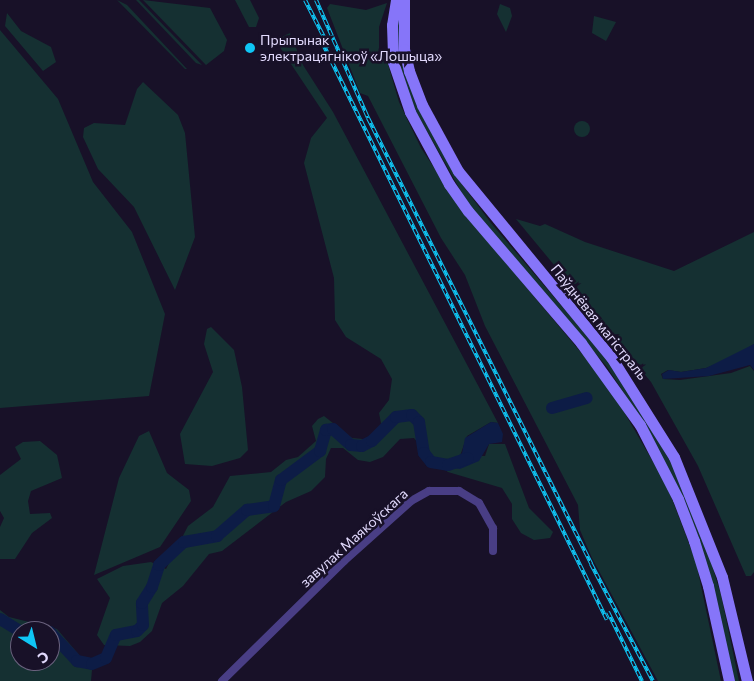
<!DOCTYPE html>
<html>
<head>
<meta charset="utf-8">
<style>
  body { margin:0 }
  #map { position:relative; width:754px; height:681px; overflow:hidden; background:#181128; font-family:Commissioner,sans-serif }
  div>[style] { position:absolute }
  .green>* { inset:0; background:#153032 }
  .round { border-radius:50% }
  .water>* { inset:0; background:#0d1c46 }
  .river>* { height:12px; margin:-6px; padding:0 6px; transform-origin:6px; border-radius:6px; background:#0d1c46 }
  .street>* { height:8px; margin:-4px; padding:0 4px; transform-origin:4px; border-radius:4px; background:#493e85 }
  .secondary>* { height:11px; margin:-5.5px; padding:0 5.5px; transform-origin:5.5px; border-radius:5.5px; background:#8675f9 }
  .rail>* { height:4px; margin-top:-2px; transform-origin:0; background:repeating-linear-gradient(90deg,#181128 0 5.5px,#0fc6f5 0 11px); box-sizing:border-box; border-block:1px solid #0fc6f5 }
  .dots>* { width:14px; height:14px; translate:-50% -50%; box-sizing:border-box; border:2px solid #181128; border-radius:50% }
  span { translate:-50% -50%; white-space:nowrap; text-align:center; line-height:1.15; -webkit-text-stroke:5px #181128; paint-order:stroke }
  .poi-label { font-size:14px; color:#e2dafd }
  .left { translate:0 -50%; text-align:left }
  .street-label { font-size:14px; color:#e2dafd }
  .north { position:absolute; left:10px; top:621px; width:50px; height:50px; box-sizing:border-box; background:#181128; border:1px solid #69617d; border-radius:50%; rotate:144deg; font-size:14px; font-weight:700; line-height:20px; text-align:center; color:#e2dafd }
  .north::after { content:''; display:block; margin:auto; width:18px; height:22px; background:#0fc6f5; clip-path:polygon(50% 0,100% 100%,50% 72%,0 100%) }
</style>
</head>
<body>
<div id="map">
  <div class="green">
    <i style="clip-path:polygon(117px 0,127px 5px,187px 69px,185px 69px)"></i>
    <i style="clip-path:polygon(136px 0,139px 0,202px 65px,196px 63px)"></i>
    <i style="clip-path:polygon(143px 0,210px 8px,227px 40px,224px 51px,206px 65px)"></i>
    <i style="clip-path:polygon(235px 0,250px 0,259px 18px,256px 27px,249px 27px)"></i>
    <i style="clip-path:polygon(387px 3px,379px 27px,379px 54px,385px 54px,399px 102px,421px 148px,464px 213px,609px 386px,667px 486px,696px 562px,721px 681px,658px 681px,592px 558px,580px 530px,578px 505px,485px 326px,465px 275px,441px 238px,368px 96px,360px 93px,327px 8px,330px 4px,366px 10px)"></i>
    <i style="clip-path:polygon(500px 4px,510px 8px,512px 16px,506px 32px,497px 14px)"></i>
    <i style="clip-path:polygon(402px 7px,400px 43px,452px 171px,491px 223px,616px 370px,677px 473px,703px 536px,721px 595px,739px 681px,735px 681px,710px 577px,685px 503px,648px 430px,607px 367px,467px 202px,406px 94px,397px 51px,397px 18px)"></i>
    <i style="clip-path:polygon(7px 13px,21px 31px,51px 47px,56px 62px,43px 71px,5px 26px)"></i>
    <i style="clip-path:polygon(594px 16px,616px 22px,606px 41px,592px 33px)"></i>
    <i style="clip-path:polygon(0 30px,58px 99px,93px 182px,132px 232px,165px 314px,149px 396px,0 408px)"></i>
    <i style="clip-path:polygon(290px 33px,303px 65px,333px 112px,498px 423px,491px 422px,467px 436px,460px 456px,485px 456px,489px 444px,505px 444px,529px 508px,553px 532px,550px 538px,534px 540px,521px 533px,512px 519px,512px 504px,502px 488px,448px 472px,432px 460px,414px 438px,400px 439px,383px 457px,370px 462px,358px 460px,343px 448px,331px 448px,326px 459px,325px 477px,311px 491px,286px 502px,222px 551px,209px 554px,183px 586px,162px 603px,152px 631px,140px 642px,130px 646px,104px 645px,97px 635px,110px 598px,97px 579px,123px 566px,151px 562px,166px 569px,188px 526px,213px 507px,230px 476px,271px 472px,286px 460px,298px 457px,316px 441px,312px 426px,318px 419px,324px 416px,352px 438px,373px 440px,382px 428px,379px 413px,389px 400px,392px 379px,381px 359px,346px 337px,335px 320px,334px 278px,304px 163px,311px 138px,327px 118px,281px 49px,279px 38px)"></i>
    <i style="clip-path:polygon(143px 82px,178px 115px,185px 133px,195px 237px,175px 290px,134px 207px,98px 169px,83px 137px,84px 128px,94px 123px,125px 125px,137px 89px)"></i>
    <i class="round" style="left:574px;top:121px;width:16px;height:16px"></i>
    <i style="clip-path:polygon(516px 219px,540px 226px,545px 224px,585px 242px,674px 271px,754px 232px,754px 344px,733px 357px,706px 368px,681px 372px,668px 370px,661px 374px,663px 379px,680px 380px,731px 373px,750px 366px,754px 371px,754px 572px,751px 576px,746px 576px,698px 466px,651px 382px)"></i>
    <i style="clip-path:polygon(211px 327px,234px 350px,242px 387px,248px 450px,240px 458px,212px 466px,185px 464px,180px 434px,213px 372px,204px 344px,207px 329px)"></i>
    <i style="clip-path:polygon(149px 431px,167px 473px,189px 490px,191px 501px,160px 547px,94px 575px,119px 478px,139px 436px)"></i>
    <i style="clip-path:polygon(40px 441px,57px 455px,62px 478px,31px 491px,28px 501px,30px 514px,50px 513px,52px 518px,32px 533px,15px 559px,0 559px,0 527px,4px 518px,0 511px,0 475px,21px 459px,15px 447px,23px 442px)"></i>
    <i style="clip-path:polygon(evenodd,0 610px,9px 617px,57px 629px,92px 670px,91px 681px,0 681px,0 610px,20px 631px,50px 631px,50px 661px,20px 661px,20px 631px)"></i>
  </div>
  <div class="water">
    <i style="clip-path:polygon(754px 344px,754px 370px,750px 365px,709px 376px,663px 379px,662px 374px,669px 370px,681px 372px,706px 368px)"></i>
    <i style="clip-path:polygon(491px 422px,498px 423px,503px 434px,502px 442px,489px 444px,479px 461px,460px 469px,453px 468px,454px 459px,462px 453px,465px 438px)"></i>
  </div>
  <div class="river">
    <i style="left:552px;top:408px;width:36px;rotate:-16deg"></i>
    <i style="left:0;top:619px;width:23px;rotate:31deg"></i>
    <i style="left:35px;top:631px;width:11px"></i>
    <i style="left:50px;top:632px;width:40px;rotate:47deg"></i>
    <i style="left:77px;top:661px;width:15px;rotate:11deg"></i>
    <i style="left:92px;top:664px;width:15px;rotate:-23deg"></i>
    <i style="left:106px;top:658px;width:25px;rotate:-67deg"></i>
    <i style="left:116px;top:635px;width:21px;rotate:-11deg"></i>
    <i style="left:137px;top:631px;width:8px;rotate:-45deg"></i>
    <i style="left:143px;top:625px;width:22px;rotate:-93deg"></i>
    <i style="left:142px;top:603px;width:19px;rotate:-58deg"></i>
    <i style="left:152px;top:587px;width:23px;rotate:-72deg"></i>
    <i style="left:159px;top:565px;width:34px;rotate:-43deg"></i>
    <i style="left:184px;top:542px;width:34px;rotate:-10deg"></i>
    <i style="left:217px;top:536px;width:40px;rotate:-41deg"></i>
    <i style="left:247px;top:510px;width:27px;rotate:-8deg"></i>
    <i style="left:274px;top:506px;width:27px;rotate:-75deg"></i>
    <i style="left:281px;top:480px;width:49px;rotate:-36.6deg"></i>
    <i style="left:320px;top:451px;width:22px;rotate:-74deg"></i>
    <i style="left:326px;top:430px;width:7px;rotate:-8deg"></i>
    <i style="left:333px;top:429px;width:24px;rotate:42deg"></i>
    <i style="left:351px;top:445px;width:11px;rotate:5deg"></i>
    <i style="left:362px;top:446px;width:11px;rotate:-27deg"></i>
    <i style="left:372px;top:441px;width:34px;rotate:-45deg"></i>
    <i style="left:396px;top:417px;width:16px;rotate:-7deg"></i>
    <i style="left:412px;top:415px;width:10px;rotate:45deg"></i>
    <i style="left:419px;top:422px;width:31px;rotate:81deg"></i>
    <i style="left:424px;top:453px;width:11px;rotate:52deg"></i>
    <i style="left:431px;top:462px;width:17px;rotate:10deg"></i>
    <i style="left:448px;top:465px;width:21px;rotate:-19deg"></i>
  </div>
  <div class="street">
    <i style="left:222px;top:681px;width:171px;rotate:-44.5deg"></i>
    <i style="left:344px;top:561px;width:90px;rotate:-41.8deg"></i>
    <i style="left:411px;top:501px;width:21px;rotate:-29deg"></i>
    <i style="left:429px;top:491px;width:30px"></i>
    <i style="left:459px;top:491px;width:23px;rotate:31deg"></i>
    <i style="left:479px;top:503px;width:29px;rotate:61deg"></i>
    <i style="left:493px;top:528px;width:23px;rotate:90deg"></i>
  </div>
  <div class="secondary">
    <i style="left:396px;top:0;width:25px;rotate:99deg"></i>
    <i style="left:392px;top:25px;width:37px;rotate:88deg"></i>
    <i style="left:393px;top:62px;width:53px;rotate:71.2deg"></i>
    <i style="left:410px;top:112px;width:82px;rotate:61.6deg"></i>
    <i style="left:449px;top:184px;width:33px;rotate:55deg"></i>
    <i style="left:468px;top:211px;width:174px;rotate:49.4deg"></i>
    <i style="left:581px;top:343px;width:101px;rotate:54.3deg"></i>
    <i style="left:640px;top:425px;width:83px;rotate:62.8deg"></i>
    <i style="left:678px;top:499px;width:45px;rotate:69.1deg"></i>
    <i style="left:694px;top:541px;width:47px;rotate:72.7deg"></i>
    <i style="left:708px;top:586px;width:97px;rotate:77.5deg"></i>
    <i style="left:404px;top:0;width:49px;rotate:90deg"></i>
    <i style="left:404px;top:49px;width:23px;rotate:77deg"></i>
    <i style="left:409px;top:71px;width:36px;rotate:69deg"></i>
    <i style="left:422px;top:105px;width:75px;rotate:61.4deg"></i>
    <i style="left:458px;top:171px;width:241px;rotate:50.6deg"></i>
    <i style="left:611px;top:357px;width:118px;rotate:57.8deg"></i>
    <i style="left:674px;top:457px;width:129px;rotate:68.2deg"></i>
    <i style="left:722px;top:577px;width:107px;rotate:76.5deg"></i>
  </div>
  <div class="rail">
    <i style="left:305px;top:0;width:53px;rotate:62.9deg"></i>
    <i style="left:316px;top:0;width:129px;rotate:66.2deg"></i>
    <i style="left:368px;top:118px;width:499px;rotate:63.4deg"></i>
    <i style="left:591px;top:564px;width:132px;rotate:62.1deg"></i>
    <i style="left:322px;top:42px;width:644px;rotate:63.75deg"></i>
    <i style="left:608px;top:612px;width:77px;rotate:63.8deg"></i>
  </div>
  <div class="dots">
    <i style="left:250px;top:48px;background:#0fc6f5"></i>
  </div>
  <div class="poi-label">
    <span class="left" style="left:260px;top:48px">Прыпынак<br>электрацягнікоў «Лошыца»</span>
  </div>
  <div class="street-label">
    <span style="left:599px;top:322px;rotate:51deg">Паўднёвая магістраль</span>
    <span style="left:354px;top:538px;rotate:-42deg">завулак Маякоўскага</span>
  </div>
  <div class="north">С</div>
</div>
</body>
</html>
